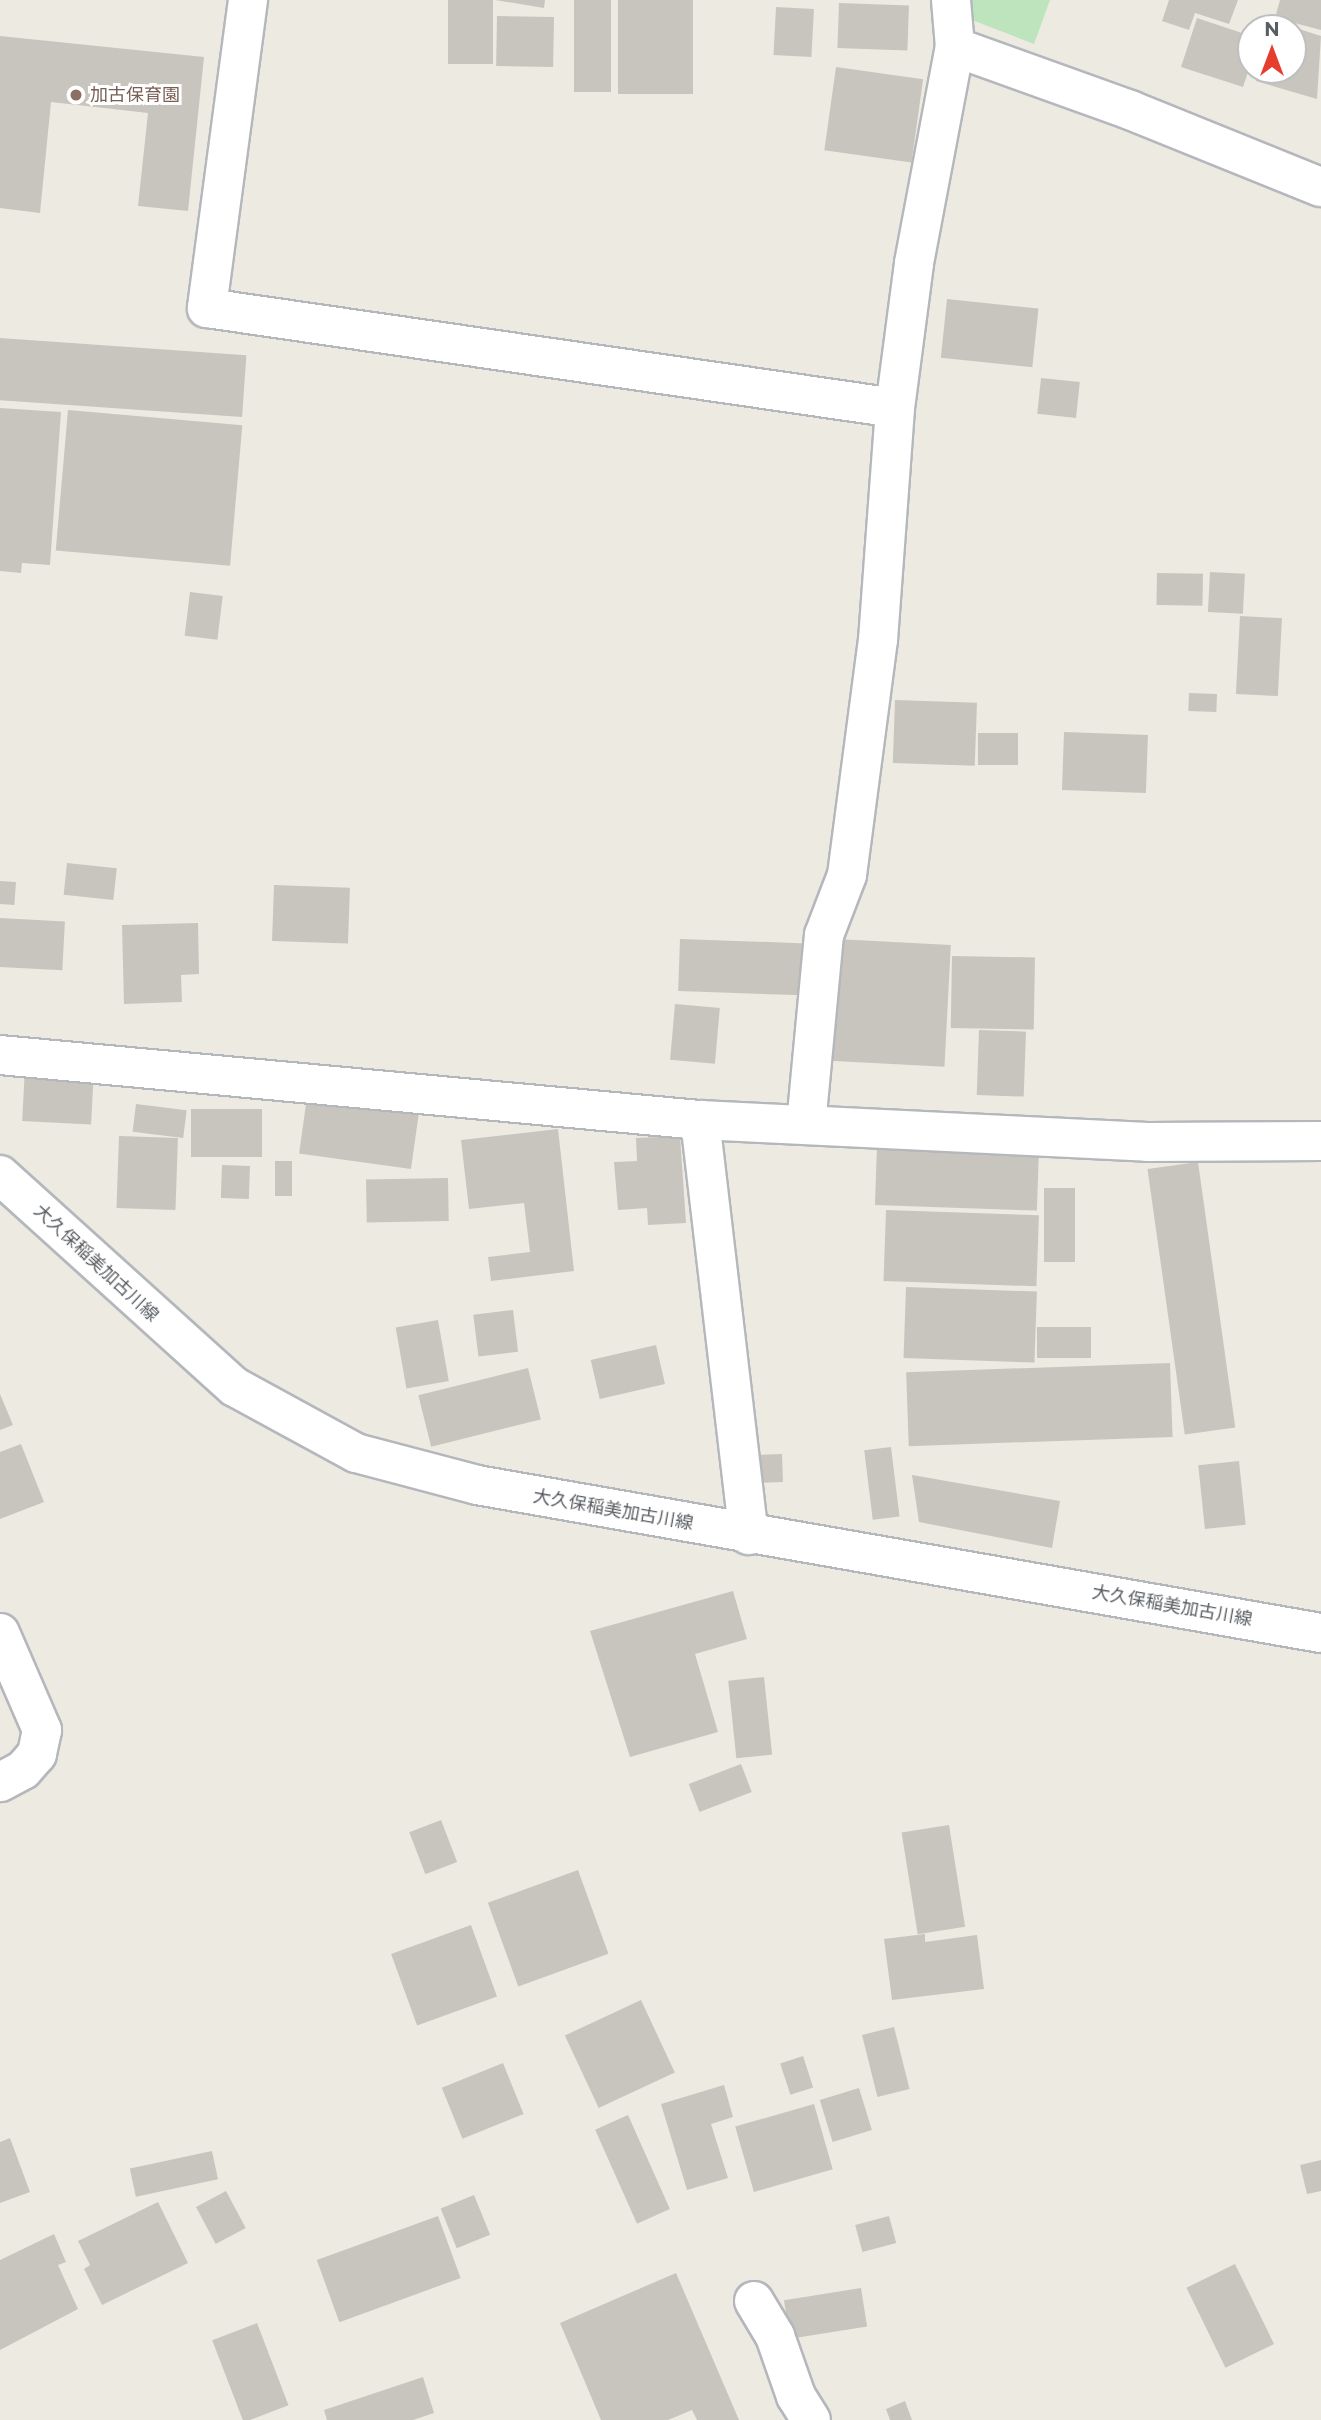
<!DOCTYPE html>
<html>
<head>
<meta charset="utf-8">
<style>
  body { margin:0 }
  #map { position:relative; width:1321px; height:2420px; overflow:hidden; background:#edeae2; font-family:Montserrat,"Noto Sans JP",sans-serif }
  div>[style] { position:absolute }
  .green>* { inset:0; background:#bee4be }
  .building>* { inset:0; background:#c8c5bf; transform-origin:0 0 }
  .roads { filter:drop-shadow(2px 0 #b4b7bc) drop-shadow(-2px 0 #b4b7bc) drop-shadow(0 2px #b4b7bc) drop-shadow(0 -2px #b4b7bc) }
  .street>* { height:38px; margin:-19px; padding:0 19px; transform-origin:19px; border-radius:19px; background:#fff }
  .secondary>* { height:38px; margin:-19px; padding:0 19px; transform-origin:19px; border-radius:19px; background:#fff }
  .dots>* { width:19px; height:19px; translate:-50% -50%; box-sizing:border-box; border:4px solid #fff; border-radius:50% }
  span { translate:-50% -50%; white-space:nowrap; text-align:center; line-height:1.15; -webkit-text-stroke:6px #fff; paint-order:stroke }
  .education-label { font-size:18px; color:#785e54 }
  .left { translate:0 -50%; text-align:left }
  .street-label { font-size:18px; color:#5a5e62 }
  .north { position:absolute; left:1237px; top:14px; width:70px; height:70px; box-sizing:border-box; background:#fff; border:2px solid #bdbfc0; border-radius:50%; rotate:0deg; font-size:19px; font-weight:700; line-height:28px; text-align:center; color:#5a5e62 }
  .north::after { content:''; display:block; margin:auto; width:24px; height:32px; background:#e53e2f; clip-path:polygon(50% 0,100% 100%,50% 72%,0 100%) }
</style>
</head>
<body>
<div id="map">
  <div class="green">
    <i style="clip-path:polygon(963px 0,1050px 0,1034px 44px,972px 20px)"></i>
  </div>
  <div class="building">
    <i style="left:448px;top:0;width:45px;height:64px"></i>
    <i style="clip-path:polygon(495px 0,545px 0,544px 8px)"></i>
    <i style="left:574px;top:0;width:37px;height:92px"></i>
    <i style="left:618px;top:0;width:75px;height:94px"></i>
    <i style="clip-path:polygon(1169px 0,1238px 0,1229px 24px,1195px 13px,1189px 30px,1162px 21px)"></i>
    <i style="clip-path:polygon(1280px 0,1321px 0,1321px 30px,1275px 18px)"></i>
    <i style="left:839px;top:3px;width:70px;height:45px;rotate:2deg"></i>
    <i style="left:776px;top:7px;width:38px;height:48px;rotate:3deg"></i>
    <i style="left:497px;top:16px;width:57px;height:50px;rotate:1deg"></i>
    <i style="clip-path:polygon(1197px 18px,1251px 36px,1251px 63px,1243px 87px,1181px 67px)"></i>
    <i style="clip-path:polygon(1274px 21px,1321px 36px,1317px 99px,1256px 81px,1259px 70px,1293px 70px,1293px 28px,1272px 28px)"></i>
    <i style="clip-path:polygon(0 36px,204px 57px,188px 211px,138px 206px,148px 113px,51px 102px,40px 213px,0 208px)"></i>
    <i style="left:836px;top:67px;width:88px;height:84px;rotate:8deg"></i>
    <i style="left:947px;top:299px;width:92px;height:59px;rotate:6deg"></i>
    <i style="left:0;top:338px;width:247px;height:62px;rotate:4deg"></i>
    <i style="left:1041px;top:378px;width:39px;height:36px;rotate:6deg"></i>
    <i style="clip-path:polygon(0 408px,61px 412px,50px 565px,22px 563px,21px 573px,0 571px)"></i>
    <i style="left:68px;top:410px;width:175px;height:141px;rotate:5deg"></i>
    <i style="left:1210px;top:572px;width:35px;height:40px;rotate:3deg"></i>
    <i style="left:1157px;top:573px;width:46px;height:32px;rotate:1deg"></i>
    <i style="left:190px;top:592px;width:33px;height:44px;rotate:7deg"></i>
    <i style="left:1240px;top:616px;width:42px;height:78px;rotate:3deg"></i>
    <i style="left:1189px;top:693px;width:28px;height:18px;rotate:2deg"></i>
    <i style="left:895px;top:700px;width:82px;height:63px;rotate:2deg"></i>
    <i style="left:1064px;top:732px;width:84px;height:58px;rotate:2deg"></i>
    <i style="left:978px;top:733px;width:40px;height:32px"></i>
    <i style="left:67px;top:863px;width:50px;height:32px;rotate:6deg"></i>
    <i style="left:0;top:881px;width:16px;height:23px;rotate:4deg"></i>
    <i style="left:274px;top:885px;width:76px;height:56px;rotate:2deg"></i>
    <i style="left:0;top:918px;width:65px;height:49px;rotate:3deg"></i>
    <i style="clip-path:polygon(198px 923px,199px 974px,181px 975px,182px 1002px,124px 1004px,122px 925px)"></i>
    <i style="left:680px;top:939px;width:133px;height:52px;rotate:2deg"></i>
    <i style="left:836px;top:939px;width:115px;height:122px;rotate:3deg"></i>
    <i style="left:952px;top:956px;width:83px;height:72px;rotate:1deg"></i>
    <i style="left:675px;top:1004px;width:45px;height:56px;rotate:5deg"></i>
    <i style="left:979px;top:1030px;width:47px;height:65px;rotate:2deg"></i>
    <i style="left:25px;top:1067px;width:69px;height:54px;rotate:3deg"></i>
    <i style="left:308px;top:1090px;width:113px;height:64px;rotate:8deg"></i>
    <i style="left:136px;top:1104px;width:51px;height:28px;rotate:7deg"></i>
    <i style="left:191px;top:1109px;width:71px;height:48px"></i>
    <i style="clip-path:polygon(558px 1129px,574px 1271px,491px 1281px,488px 1257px,530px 1252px,524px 1203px,469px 1209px,461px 1140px)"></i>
    <i style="left:119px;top:1136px;width:59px;height:72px;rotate:2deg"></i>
    <i style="clip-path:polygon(680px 1136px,686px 1223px,648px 1225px,647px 1208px,618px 1210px,614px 1162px,637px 1161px,636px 1138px)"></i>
    <i style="left:877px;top:1146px;width:162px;height:59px;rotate:2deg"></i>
    <i style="left:275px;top:1161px;width:17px;height:35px"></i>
    <i style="left:1198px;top:1162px;width:268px;height:51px;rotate:82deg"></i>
    <i style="left:222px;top:1165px;width:28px;height:33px;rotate:2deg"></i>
    <i style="left:448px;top:1178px;width:43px;height:82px;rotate:89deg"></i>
    <i style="left:1044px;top:1188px;width:31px;height:74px"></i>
    <i style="left:886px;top:1210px;width:153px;height:71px;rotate:2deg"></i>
    <i style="left:906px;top:1287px;width:131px;height:71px;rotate:2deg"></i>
    <i style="left:513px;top:1310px;width:42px;height:40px;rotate:83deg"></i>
    <i style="left:438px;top:1320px;width:62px;height:43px;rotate:80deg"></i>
    <i style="left:1037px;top:1327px;width:54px;height:31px"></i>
    <i style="left:656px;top:1345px;width:40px;height:67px;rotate:77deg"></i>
    <i style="left:1170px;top:1363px;width:74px;height:264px;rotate:88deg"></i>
    <i style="left:528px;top:1368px;width:53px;height:113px;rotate:76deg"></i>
    <i style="clip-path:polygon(0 1394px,13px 1425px,0 1430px)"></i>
    <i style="clip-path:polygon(21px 1444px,44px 1502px,0 1519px,0 1452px)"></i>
    <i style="left:891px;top:1447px;width:70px;height:27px;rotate:83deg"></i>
    <i style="left:782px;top:1454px;width:28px;height:27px;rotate:88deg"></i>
    <i style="left:1239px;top:1461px;width:64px;height:41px;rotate:84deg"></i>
    <i style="clip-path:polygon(912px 1475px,1060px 1501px,1052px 1548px,919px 1522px)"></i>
    <i style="clip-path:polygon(733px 1591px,747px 1639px,695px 1654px,718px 1732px,630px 1757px,590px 1631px)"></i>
    <i style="left:764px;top:1677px;width:78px;height:36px;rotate:84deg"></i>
    <i style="left:741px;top:1764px;width:30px;height:56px;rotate:69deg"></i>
    <i style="left:441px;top:1820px;width:45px;height:34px;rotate:69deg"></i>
    <i style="left:949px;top:1825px;width:103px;height:48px;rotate:81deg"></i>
    <i style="left:578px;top:1870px;width:89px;height:96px;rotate:70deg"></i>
    <i style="left:471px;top:1925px;width:76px;height:85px;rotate:70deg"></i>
    <i style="clip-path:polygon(925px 1934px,925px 1942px,977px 1935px,984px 1989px,892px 2000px,884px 1939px)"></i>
    <i style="left:641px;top:2000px;width:80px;height:84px;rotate:65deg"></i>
    <i style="left:894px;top:2027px;width:64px;height:33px;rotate:76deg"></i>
    <i style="left:803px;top:2056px;width:33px;height:24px;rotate:72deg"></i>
    <i style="left:503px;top:2063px;width:55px;height:66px;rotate:68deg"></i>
    <i style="clip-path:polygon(724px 2085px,733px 2117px,711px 2124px,728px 2178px,687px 2190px,661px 2104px)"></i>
    <i style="left:859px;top:2088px;width:44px;height:41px;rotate:73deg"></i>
    <i style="left:814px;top:2104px;width:68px;height:82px;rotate:74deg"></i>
    <i style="left:628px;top:2115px;width:103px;height:36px;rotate:66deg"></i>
    <i style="clip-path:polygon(10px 2138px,30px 2192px,0 2203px,0 2142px)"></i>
    <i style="left:212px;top:2151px;width:29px;height:84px;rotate:78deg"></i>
    <i style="clip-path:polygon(1321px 2160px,1321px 2191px,1307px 2194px,1300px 2165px)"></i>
    <i style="left:226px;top:2191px;width:42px;height:34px;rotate:62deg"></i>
    <i style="left:474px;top:2195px;width:43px;height:36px;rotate:68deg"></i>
    <i style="clip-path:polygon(158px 2202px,188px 2263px,102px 2305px,84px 2269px,90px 2265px,78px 2241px)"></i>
    <i style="left:438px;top:2216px;width:66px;height:129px;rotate:70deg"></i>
    <i style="left:889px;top:2216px;width:28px;height:35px;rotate:75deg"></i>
    <i style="clip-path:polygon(54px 2234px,66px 2262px,58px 2265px,78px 2309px,0 2350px,0 2260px)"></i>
    <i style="left:1235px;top:2264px;width:89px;height:54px;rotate:64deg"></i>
    <i style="clip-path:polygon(676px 2273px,739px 2420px,697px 2420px,692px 2410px,668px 2420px,601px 2420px,560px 2323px)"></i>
    <i style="left:861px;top:2288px;width:39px;height:78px;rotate:81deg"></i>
    <i style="left:257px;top:2323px;width:88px;height:48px;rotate:69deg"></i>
    <i style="clip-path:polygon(423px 2377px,434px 2413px,413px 2420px,327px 2420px,324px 2410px)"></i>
    <i style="clip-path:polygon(905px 2401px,912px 2420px,890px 2420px,886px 2409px)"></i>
  </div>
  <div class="roads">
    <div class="street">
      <i style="left:248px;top:0;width:311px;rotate:97.6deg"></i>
      <i style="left:207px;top:308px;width:695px;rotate:8.27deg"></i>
      <i style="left:955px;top:47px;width:186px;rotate:19.8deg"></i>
      <i style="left:1130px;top:110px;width:206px;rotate:22deg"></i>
      <i style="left:0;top:1055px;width:703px;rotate:5.31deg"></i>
      <i style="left:700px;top:1120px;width:448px;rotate:2.8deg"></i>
      <i style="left:1147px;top:1142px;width:174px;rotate:-0.3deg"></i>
      <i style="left:700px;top:1120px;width:418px;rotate:83.3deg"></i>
      <i style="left:806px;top:1125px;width:191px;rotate:-84.6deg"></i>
      <i style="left:824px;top:935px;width:64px;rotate:-69deg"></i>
      <i style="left:847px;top:875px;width:237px;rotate:-82.5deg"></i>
      <i style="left:878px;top:640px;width:233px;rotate:-85.8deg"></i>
      <i style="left:895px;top:408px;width:146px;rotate:-82.5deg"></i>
      <i style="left:914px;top:263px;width:220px;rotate:-79.3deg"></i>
      <i style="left:955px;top:47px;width:47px;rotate:-94.9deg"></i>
      <i style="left:0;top:1633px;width:106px;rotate:66.6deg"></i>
      <i style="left:42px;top:1730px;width:25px;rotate:102deg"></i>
      <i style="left:37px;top:1754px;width:21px;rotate:131deg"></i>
      <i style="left:23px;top:1770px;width:26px;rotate:152deg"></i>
      <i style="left:754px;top:2301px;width:41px;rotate:59deg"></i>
      <i style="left:775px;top:2336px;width:64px;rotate:70.7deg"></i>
      <i style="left:796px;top:2396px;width:28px;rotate:58deg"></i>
    </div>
    <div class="secondary">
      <i style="left:0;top:1175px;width:316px;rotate:42.1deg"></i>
      <i style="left:235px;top:1387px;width:138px;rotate:28.6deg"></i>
      <i style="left:356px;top:1453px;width:125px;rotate:14.8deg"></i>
      <i style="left:477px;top:1485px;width:857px;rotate:9.95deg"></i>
    </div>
  </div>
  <div class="dots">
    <i style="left:76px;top:95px;background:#8d6e63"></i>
  </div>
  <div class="education-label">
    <span class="left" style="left:90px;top:95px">加古保育園</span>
  </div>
  <div class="street-label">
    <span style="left:96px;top:1263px;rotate:43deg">大久保稲美加古川線</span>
    <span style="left:613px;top:1510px;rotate:10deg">大久保稲美加古川線</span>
    <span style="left:1172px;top:1606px;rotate:10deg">大久保稲美加古川線</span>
  </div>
  <div class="north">N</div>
</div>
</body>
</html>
